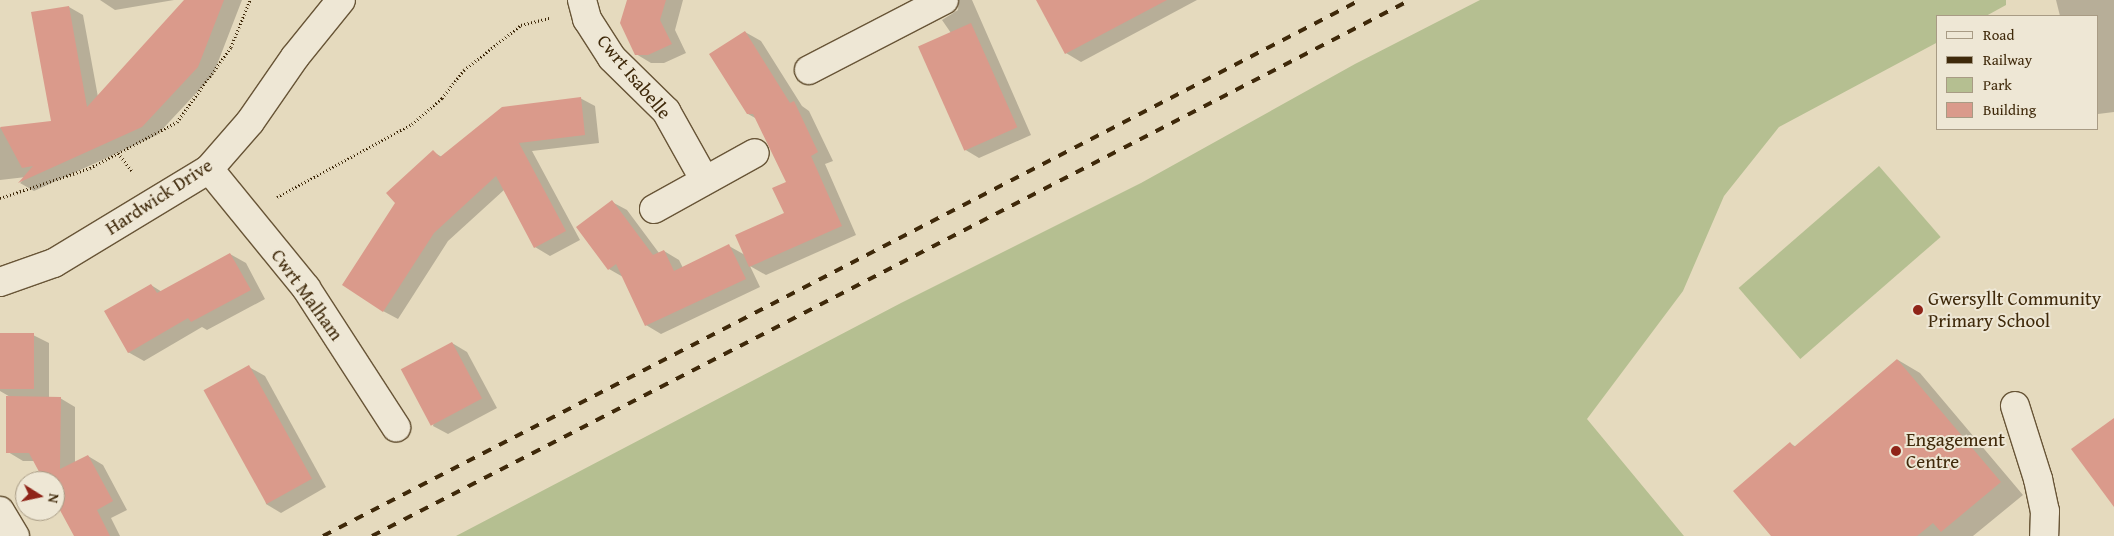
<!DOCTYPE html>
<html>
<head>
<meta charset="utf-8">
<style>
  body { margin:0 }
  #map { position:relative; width:2114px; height:536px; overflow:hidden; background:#e5dabe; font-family:"Gentium Book Plus",serif }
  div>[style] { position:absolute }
  .green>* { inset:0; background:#b5bf91; transform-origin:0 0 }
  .shadow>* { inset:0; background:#0003 }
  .building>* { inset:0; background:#da9a8b; transform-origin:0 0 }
  .path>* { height:3px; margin-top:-1.5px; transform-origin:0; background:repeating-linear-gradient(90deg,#3f290a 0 1px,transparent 0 3.5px) }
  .roads { filter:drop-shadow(1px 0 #685537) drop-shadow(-1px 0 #685537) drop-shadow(0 1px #685537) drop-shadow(0 -1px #685537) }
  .minor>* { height:28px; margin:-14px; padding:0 14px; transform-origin:14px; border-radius:14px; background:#eee7d5 }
  .rail>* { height:4px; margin-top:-2px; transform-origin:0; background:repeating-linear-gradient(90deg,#3f290a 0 9px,transparent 0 18px) }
  .dots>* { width:14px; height:14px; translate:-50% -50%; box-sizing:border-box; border:2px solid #eee7d5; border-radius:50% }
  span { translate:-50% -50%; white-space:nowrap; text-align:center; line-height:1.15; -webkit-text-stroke:4px #eee7d5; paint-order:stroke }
  .street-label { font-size:19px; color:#3f290a }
  .poi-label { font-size:19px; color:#3f290a }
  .left { translate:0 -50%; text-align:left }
  .legend { position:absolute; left:1936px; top:15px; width:162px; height:115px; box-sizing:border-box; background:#eee7d5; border:1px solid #a89b84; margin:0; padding:6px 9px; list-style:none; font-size:15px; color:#3f290a }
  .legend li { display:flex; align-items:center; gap:10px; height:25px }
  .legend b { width:25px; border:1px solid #a89b84 }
  .north { position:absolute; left:15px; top:471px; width:50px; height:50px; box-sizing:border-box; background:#eee7d5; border:1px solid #a89b84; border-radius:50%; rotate:100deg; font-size:14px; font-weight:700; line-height:20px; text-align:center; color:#3f290a }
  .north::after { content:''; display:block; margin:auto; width:18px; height:22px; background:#8f2418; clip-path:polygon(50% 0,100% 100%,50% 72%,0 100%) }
</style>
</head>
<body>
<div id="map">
  <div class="green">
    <i style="clip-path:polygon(1480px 0,2006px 0,2006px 5px,1986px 16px,1938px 16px,1938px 42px,1779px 127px,1724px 196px,1683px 291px,1587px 419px,1684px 536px,456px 536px,901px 303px,1141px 183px,1355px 64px)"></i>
    <i style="left:1879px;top:166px;width:94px;height:186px;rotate:49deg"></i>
  </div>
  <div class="shadow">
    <i style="clip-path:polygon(100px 0,174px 0,115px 10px)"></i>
    <i style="clip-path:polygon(186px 0,242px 0,213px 75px,157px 135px,34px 191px,20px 183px,26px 177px,0 180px,0 128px,52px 122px,69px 7px,83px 15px,98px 97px)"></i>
    <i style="clip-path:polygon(628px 0,683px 0,675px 30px,686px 53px,664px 63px,651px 63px,636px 54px)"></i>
    <i style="clip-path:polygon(959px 0,972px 0,1031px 135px,979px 158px,964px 149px,951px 33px,942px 20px,958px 10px)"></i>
    <i style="clip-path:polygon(1038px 0,1197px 0,1081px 62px,1066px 53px)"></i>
    <i style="clip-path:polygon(2056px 0,2114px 0,2114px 112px,2098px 114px,2098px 16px,2060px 16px)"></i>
    <i style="clip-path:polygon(745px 32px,761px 41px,802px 106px,809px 111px,833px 161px,825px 164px,856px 235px,766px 275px,750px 266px,760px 287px,661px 334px,646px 325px,623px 277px,609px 269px,612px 202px,627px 210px,659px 253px,664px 251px,679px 260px,683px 268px,729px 246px,745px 255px,785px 214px,788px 182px,757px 119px,748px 114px)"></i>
    <i style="clip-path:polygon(580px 98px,595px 106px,599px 143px,532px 151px,580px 240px,550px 256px,535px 247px,504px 190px,448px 241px,398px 319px,383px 311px,433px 152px,442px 157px)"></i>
    <i style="clip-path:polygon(230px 254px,246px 263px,265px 299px,207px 330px,202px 327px,144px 361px,128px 352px,151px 285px,162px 292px)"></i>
    <i style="clip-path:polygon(0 335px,33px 335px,49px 343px,49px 398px,60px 398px,75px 407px,75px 463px,88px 456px,103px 465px,127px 510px,111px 518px,120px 536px,75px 536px,55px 499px,55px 481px,45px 481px,35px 461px,23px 461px,8px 452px,12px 398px,0 391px)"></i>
    <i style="clip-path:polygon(452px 343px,467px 352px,497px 408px,448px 434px,433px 426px)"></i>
    <i style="clip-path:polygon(1898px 360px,1920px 373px,2023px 495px,1973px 536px,1772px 536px,1790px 443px,1796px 447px)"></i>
    <i style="clip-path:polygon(249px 367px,265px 376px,326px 487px,281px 513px,266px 504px)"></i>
  </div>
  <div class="building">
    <i style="clip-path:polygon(184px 0,224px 0,198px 67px,142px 127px,18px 183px,33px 166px,22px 168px,0 127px,51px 121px,31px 12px,69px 6px,87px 107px)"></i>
    <i style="clip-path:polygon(627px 0,666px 0,660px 20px,672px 44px,648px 55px,635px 55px,620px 23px)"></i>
    <i style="clip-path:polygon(1036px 0,1167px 0,1065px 54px)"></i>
    <i style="left:971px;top:23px;width:114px;height:58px;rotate:66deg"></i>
    <i style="clip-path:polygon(745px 31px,790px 103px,794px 101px,818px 152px,811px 156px,842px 226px,749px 267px,735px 235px,784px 213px,772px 188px,786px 182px,753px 114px,747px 114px,709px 54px)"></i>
    <i style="clip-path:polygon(581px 97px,585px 135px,519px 143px,566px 231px,534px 248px,496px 176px,434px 233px,383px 312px,342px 285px,395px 203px,386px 193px,433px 150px,440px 157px,502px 107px)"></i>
    <i style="clip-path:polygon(612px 200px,653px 255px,664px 250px,674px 271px,729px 244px,746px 279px,645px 326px,616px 264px,608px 270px,576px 227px)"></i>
    <i style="clip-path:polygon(230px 253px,251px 290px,191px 322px,188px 318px,128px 353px,104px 311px,151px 284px,157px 293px)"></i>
    <i style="left:34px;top:333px;width:56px;height:34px;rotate:90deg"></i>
    <i style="left:452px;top:342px;width:64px;height:58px;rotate:62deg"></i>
    <i style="clip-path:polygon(1897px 359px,2001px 482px,1941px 532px,1933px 523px,1917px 536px,1771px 536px,1733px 491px,1790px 442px,1794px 447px)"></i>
    <i style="left:249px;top:365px;width:130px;height:52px;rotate:61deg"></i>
    <i style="clip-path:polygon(6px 396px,61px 397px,60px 469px,88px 455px,113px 501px,97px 510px,110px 536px,74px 536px,55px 501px,55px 481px,44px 481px,29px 453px,6px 453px)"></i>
    <i style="clip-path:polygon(2114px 418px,2114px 507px,2071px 449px)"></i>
  </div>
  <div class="path">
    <i style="left:118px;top:153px;width:24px;rotate:52deg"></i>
    <i style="left:277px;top:197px;width:153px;rotate:-28.4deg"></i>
    <i style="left:412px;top:124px;width:40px;rotate:-41deg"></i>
    <i style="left:442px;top:98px;width:36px;rotate:-52deg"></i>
    <i style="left:464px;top:70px;width:73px;rotate:-38.3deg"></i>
    <i style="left:521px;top:25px;width:30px;rotate:-14deg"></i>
    <i style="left:0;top:198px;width:95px;rotate:-18.4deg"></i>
    <i style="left:90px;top:168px;width:98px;rotate:-27.9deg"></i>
    <i style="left:177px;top:122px;width:92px;rotate:-54.2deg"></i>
    <i style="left:231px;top:47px;width:51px;rotate:-68deg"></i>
  </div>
  <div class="roads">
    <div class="minor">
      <i style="left:582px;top:0;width:20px;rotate:75deg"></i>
      <i style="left:587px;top:19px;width:46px;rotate:57.3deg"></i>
      <i style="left:612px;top:58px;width:76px;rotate:44.5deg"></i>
      <i style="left:666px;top:111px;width:78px;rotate:60.8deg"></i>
      <i style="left:809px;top:70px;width:152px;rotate:-27.4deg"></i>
      <i style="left:209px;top:169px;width:154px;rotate:50.8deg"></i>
      <i style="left:306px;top:288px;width:166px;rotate:57.1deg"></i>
      <i style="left:654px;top:209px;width:115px;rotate:-29deg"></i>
      <i style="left:0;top:282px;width:57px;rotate:-19.4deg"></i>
      <i style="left:54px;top:263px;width:181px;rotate:-31.2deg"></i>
      <i style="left:209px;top:169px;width:62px;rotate:-48.9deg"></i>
      <i style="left:250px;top:122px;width:79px;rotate:-55.3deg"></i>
      <i style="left:295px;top:57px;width:73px;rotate:-51.1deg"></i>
      <i style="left:2015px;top:406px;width:77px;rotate:72.5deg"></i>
      <i style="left:2038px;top:479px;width:33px;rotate:78deg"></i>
      <i style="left:2045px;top:511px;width:25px;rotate:92deg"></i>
      <i style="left:0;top:511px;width:29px;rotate:59deg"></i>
    </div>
  </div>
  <div class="rail">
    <i style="left:323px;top:536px;width:1167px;rotate:-27.33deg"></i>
    <i style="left:372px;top:536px;width:1168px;rotate:-27.31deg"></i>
  </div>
  <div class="dots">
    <i style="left:1918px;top:310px;background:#8f2418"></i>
    <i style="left:1896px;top:451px;background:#8f2418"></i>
  </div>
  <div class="street-label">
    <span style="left:634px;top:77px;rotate:50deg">Cwrt Isabelle</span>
    <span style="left:159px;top:197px;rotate:-33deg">Hardwick Drive</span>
    <span style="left:307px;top:295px;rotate:54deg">Cwrt Malham</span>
  </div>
  <div class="poi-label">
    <span class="left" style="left:1928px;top:310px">Gwersyllt Community<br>Primary School</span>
    <span class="left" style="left:1906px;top:451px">Engagement<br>Centre</span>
  </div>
  <ul class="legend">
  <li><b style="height:6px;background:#eee7d5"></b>Road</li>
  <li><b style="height:6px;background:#3f290a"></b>Railway</li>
  <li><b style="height:14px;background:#b5bf91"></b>Park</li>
  <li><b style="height:14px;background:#da9a8b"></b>Building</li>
  </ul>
  <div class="north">N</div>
</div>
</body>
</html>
